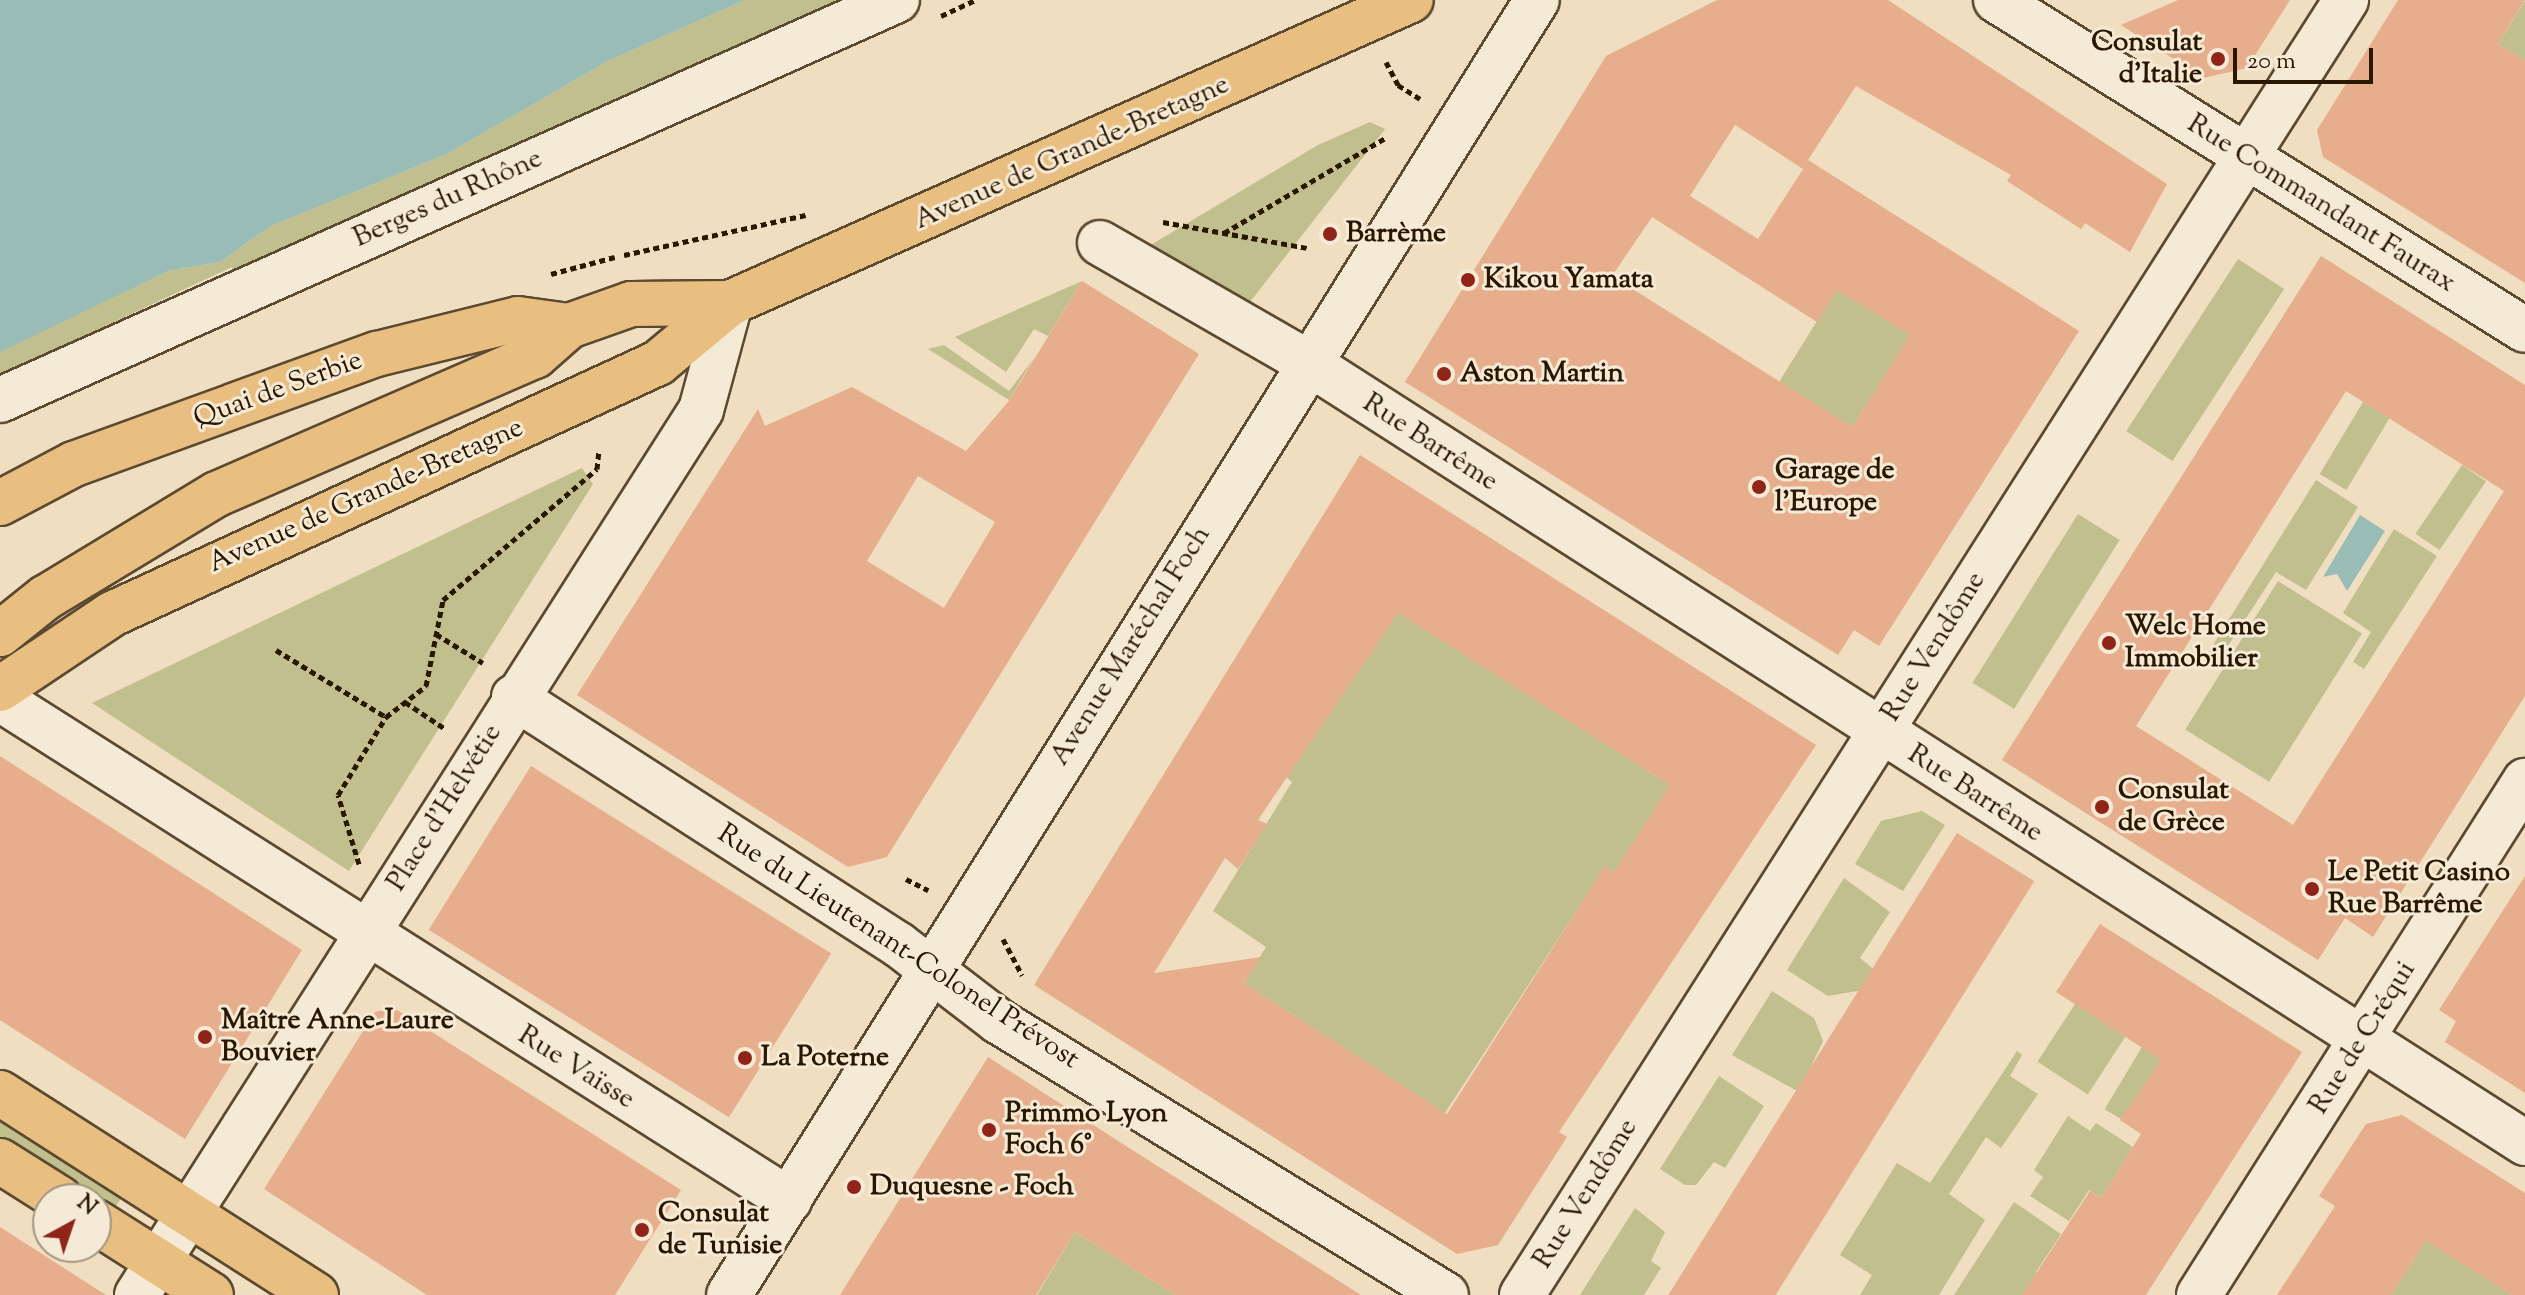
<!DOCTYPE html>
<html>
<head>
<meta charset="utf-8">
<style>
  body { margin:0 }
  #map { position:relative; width:2525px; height:1295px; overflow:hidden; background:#efdec0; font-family:"Sorts Mill Goudy",serif }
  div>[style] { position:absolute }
  .green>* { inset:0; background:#c0bf8d; transform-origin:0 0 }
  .water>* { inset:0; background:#9abcb6 }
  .building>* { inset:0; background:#e6ae8c; transform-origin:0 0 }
  .path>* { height:5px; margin-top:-2.5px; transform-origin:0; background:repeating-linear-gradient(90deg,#2a1700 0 6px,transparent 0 10px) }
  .roads { filter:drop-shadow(2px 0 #5b4930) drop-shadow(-2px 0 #5b4930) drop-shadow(0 2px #5b4930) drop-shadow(0 -2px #5b4930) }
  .street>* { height:44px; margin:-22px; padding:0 22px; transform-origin:22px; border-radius:22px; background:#f5ead6 }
  .secondary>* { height:44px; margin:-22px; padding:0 22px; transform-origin:22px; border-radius:22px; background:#f5ead6 }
  .primary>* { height:44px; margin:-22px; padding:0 22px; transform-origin:22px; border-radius:22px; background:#e8bf80 }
  .dots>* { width:22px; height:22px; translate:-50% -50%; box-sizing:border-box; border:4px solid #f5ead6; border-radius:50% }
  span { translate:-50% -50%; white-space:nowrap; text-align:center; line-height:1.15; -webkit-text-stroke:6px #f5ead6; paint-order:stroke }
  .poi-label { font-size:28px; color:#2a1700; font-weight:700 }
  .right { translate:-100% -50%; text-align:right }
  .left { translate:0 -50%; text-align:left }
  .street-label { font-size:28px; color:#2a1700 }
  .north { position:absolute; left:32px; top:1183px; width:80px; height:80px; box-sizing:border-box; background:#f5ead6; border:2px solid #a49680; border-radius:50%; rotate:40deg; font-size:22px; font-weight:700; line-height:32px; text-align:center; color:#2a1700 }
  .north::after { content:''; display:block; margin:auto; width:28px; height:36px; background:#8f2418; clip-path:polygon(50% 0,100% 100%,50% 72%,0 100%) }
  .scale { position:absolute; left:2233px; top:48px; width:140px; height:36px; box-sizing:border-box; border:4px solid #2a1700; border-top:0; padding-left:10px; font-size:24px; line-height:28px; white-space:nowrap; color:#2a1700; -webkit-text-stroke:6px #f5ead6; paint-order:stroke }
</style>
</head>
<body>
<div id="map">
  <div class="green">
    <i style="clip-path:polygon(745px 0,897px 0,240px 291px,232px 267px,0 375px,0 352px,20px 339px,168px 271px,220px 262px,271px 226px,447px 154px,608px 61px)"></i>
    <i style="clip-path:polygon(2525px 1px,2525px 60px,2498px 44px)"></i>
    <i style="clip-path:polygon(1370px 122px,1385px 129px,1246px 307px,1144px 249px,1318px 145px)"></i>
    <i style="left:2238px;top:259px;width:55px;height:205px;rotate:33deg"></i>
    <i style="clip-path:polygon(1082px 281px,1048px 336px,1034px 329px,1006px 372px,955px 337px)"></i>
    <i style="clip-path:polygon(1837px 289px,1940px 353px,1890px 367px,1852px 427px,1779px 382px)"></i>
    <i style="clip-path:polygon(944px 345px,1009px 391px,1034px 358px,1009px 400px,928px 349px)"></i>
    <i style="left:2363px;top:402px;width:31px;height:84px;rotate:31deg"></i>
    <i style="left:2462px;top:465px;width:29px;height:83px;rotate:34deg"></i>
    <i style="clip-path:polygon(582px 468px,593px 484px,349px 871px,92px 703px)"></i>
    <i style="clip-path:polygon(2316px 480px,2358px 507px,2306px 590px,2276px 572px,2219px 660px,2208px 653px)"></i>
    <i style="left:2078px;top:514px;width:49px;height:199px;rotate:32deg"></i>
    <i style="clip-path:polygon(2394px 529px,2437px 556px,2364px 669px,2353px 662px,2371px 632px,2343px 613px)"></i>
    <i style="left:2278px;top:581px;width:99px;height:175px;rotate:32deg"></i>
    <i style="clip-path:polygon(1390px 597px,1660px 779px,1673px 772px,1682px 777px,1614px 872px,1605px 867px,1445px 1113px,1244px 983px,1266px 947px,1213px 911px,1292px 782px,1286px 777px,1377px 644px)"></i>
    <i style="clip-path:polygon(1922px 811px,1945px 825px,1903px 891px,1855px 864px,1881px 821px)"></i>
    <i style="clip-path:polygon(1844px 878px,1890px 912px,1860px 958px,1876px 971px,1863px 990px,1828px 996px,1787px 970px)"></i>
    <i style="clip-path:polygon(1772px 991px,1814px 1018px,1823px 1041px,1799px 1092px,1732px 1055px)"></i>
    <i style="left:2075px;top:1004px;width:60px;height:69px;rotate:33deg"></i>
    <i style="left:2151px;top:1032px;width:23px;height:90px;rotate:31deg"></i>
    <i style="clip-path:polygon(2017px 1051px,2022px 1055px,2010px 1076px,2038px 1094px,2001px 1148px,1986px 1137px,1949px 1194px,1985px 1220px,1939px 1295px,1860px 1295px,1872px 1275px,1840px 1255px,1897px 1163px,1930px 1183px)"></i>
    <i style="clip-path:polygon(1719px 1076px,1764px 1106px,1725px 1168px,1714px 1162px,1696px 1185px,1685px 1185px,1660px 1169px)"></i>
    <i style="clip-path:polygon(2068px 1116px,2090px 1131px,2096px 1123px,2133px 1147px,2101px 1198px,2089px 1190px,2069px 1221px,2030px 1196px,2043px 1177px,2034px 1170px)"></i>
    <i style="left:0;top:1122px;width:143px;height:13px;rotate:32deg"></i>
    <i style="clip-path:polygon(2014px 1202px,2061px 1234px,2036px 1272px,2038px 1295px,1954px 1295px)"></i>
    <i style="clip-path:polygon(1635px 1208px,1665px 1232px,1651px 1261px,1661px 1268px,1644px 1295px,1580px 1295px)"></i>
    <i style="clip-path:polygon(2403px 1224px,2512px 1295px,2391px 1295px,2415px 1258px)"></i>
    <i style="clip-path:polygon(1075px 1232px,1175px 1295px,1037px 1295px)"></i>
  </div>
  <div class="water">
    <i style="clip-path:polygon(0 0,745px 0,608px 61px,447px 154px,271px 226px,220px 262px,168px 271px,0 352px)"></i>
    <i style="clip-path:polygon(2360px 515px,2385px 531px,2347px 591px,2337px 574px,2323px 577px)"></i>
  </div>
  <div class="building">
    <i style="clip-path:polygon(evenodd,1717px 0,1888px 0,2167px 184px,2130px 252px,2085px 223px,2081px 229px,2007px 181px,2011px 175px,1856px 86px,1808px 160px,2079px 331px,1879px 646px,1854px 630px,1838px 655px,1405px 382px,1606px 56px,1717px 0,1735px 125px,1803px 169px,1758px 239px,1690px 196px,1735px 125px,1717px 0,1652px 217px,1817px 322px,1837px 290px,1910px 335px,1852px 427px,1612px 276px,1652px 217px)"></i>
    <i style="clip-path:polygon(2178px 0,2290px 0,2247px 68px,2203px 78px,2121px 25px)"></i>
    <i style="clip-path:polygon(2398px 0,2525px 0,2498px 44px,2525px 60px,2525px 283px,2323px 157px,2317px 130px)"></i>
    <i style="clip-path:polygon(evenodd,2321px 256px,2525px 385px,2525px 696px,2373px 937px,2345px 918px,2318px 960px,2002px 760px,2321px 256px,2346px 391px,2504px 491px,2293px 825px,2136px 726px,2346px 391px)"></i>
    <i style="clip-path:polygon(evenodd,1082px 281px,1199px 354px,887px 857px,848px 867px,577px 695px,758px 409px,765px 426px,852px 387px,966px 451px,1008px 402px,1082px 281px,918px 476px,995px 522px,944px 608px,867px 561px,918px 476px)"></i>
    <i style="clip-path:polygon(evenodd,1360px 455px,1816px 745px,1559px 1132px,1567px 1137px,1498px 1245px,1457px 1254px,1034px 985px,1360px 455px,1398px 613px,1670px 785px,1614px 872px,1605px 866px,1447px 1114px,1244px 983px,1261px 957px,1154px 973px,1225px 858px,1238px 869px,1267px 824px,1258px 820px,1398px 613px)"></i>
    <i style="clip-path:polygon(0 756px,302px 950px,185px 1139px,0 1020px)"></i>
    <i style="left:531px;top:766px;width:354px;height:193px;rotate:32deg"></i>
    <i style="left:1957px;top:833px;width:91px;height:546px;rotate:32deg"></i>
    <i style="clip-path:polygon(2525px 876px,2525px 1093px,2445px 1042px,2456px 1021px,2439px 1010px)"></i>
    <i style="clip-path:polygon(2100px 924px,2302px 1052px,2146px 1295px,2022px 1295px,2090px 1191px,2101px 1198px,2141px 1134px,2120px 1120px,2161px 1060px,2056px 992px)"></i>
    <i style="clip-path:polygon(394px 1008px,681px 1190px,615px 1295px,427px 1295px,264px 1189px,375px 1012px)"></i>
    <i style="clip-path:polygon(988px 1057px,1126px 1146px,1361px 1295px,1175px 1295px,1075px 1232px,1036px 1295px,840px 1295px)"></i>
    <i style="clip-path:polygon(2402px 1115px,2525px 1193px,2525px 1295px,2512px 1295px,2426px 1241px,2391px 1295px,2277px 1295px,2335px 1206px,2319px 1196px,2366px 1124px)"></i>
    <i style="clip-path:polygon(0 1227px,106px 1295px,0 1295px)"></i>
  </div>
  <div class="path">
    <i style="left:941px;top:16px;width:38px;rotate:-25deg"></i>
    <i style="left:1386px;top:62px;width:26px;rotate:62deg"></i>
    <i style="left:1398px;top:85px;width:26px;rotate:32deg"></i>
    <i style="left:1163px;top:222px;width:146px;rotate:10.2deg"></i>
    <i style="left:1224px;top:233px;width:189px;rotate:-30.5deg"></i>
    <i style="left:624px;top:255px;width:186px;rotate:-12.4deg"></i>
    <i style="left:551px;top:274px;width:66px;rotate:-14.9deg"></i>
    <i style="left:436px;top:634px;width:55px;rotate:31.7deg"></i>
    <i style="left:276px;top:650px;width:129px;rotate:31.3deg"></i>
    <i style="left:386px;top:717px;width:51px;rotate:-37.8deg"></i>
    <i style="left:426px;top:686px;width:88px;rotate:-78.8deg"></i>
    <i style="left:443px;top:600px;width:202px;rotate:-40.4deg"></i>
    <i style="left:597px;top:469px;width:18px;rotate:-84deg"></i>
    <i style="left:405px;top:702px;width:47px;rotate:33.7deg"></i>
    <i style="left:359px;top:864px;width:72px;rotate:-106.9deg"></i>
    <i style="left:338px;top:795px;width:92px;rotate:-58.4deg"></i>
    <i style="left:906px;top:879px;width:25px;rotate:27deg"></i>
    <i style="left:1003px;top:939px;width:41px;rotate:62.2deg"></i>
  </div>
  <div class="roads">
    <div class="street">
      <i style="left:1996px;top:0;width:623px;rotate:31.96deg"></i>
      <i style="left:1100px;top:243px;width:239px;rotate:29.9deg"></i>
      <i style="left:1307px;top:362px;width:1447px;rotate:32.67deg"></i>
      <i style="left:0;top:400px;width:982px;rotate:-24.03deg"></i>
      <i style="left:514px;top:697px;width:458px;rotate:32.8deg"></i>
      <i style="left:899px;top:945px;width:125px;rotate:37.5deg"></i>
      <i style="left:998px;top:1021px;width:525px;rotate:31.45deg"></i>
      <i style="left:0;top:699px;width:935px;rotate:32.41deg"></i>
      <i style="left:137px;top:1295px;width:1049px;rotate:-57.49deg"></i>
      <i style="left:701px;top:410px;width:111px;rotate:-74.8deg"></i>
      <i style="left:1522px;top:1295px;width:1535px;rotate:-57.53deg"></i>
      <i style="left:2199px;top:1295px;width:609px;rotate:-57.62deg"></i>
    </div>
    <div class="secondary">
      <i style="left:729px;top:1295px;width:1526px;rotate:-58.04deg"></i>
    </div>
    <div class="primary">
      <i style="left:0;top:503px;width:84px;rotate:-27.8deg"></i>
      <i style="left:74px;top:464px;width:322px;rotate:-20deg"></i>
      <i style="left:377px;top:354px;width:145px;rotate:-13.9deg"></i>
      <i style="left:518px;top:319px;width:51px;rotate:7.8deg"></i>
      <i style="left:0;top:634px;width:58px;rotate:-38.7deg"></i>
      <i style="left:45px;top:598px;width:201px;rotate:-31.2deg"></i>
      <i style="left:217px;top:494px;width:347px;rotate:-23.5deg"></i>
      <i style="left:535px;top:356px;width:45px;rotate:-41.4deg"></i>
      <i style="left:569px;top:326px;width:66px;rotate:-19.5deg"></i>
      <i style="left:631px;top:304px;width:99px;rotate:-0.6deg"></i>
      <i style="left:0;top:689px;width:135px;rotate:-33.8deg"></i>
      <i style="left:112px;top:614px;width:601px;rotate:-24.69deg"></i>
      <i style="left:658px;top:363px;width:94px;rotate:-39.8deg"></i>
      <i style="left:730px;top:303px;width:745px;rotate:-23.99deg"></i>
      <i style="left:0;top:1093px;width:375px;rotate:32.6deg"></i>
      <i style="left:0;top:1161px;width:71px;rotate:32.3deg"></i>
      <i style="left:96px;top:1222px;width:136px;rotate:32.4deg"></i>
    </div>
  </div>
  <div class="dots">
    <i style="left:2218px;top:59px;background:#8f2418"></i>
    <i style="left:1330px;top:234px;background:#8f2418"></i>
    <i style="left:1468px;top:280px;background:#8f2418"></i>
    <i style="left:1444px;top:374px;background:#8f2418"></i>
    <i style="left:1759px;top:487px;background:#8f2418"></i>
    <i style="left:2109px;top:643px;background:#8f2418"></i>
    <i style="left:2102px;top:807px;background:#8f2418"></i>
    <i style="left:2312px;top:889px;background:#8f2418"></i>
    <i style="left:205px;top:1037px;background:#8f2418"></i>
    <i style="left:745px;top:1058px;background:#8f2418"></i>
    <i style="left:989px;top:1130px;background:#8f2418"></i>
    <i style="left:854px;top:1187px;background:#8f2418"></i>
    <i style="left:642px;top:1230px;background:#8f2418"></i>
  </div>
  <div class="poi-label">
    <span class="right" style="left:2202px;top:59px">Consulat<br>d'Italie</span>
    <span class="left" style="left:1346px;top:234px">Barrème</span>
    <span class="left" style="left:1484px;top:280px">Kikou Yamata</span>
    <span class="left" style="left:1460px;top:374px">Aston Martin</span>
    <span class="left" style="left:1775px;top:487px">Garage de<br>l'Europe</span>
    <span class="left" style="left:2125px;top:643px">Welc Home<br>Immobilier</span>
    <span class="left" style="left:2118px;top:807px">Consulat<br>de Grèce</span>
    <span class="left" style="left:2328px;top:889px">Le Petit Casino<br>Rue Barrême</span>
    <span class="left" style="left:221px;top:1037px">Maître Anne-Laure<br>Bouvier</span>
    <span class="left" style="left:761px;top:1058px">La Poterne</span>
    <span class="left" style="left:1005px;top:1130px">Primmo Lyon<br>Foch 6°</span>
    <span class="left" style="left:870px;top:1187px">Duquesne - Foch</span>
    <span class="left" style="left:658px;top:1230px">Consulat<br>de Tunisie</span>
  </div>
  <div class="street-label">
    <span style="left:1072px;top:153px;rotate:-24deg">Avenue de Grande-Bretagne</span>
    <span style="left:448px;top:199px;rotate:-24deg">Berges du Rhône</span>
    <span style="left:2321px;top:204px;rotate:32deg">Rue Commandant Faurax</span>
    <span style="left:278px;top:390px;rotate:-20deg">Quai de Serbie</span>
    <span style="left:1430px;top:443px;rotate:33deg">Rue Barrême</span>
    <span style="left:366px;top:496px;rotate:-24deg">Avenue de Grande-Bretagne</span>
    <span style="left:1131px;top:646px;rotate:-58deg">Avenue Maréchal Foch</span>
    <span style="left:1934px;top:647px;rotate:-58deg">Rue Vendôme</span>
    <span style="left:1975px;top:794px;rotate:33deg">Rue Barrême</span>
    <span style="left:445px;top:808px;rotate:-58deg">Place d'Helvétie</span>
    <span style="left:898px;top:947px;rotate:33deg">Rue du Lieutenant-Colonel Prévost</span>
    <span style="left:2363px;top:1038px;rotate:-58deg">Rue de Créqui</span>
    <span style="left:576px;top:1068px;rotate:32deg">Rue Vaïsse</span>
    <span style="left:1586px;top:1194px;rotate:-58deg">Rue Vendôme</span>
  </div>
  <div class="north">N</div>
  <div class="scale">20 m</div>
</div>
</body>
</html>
